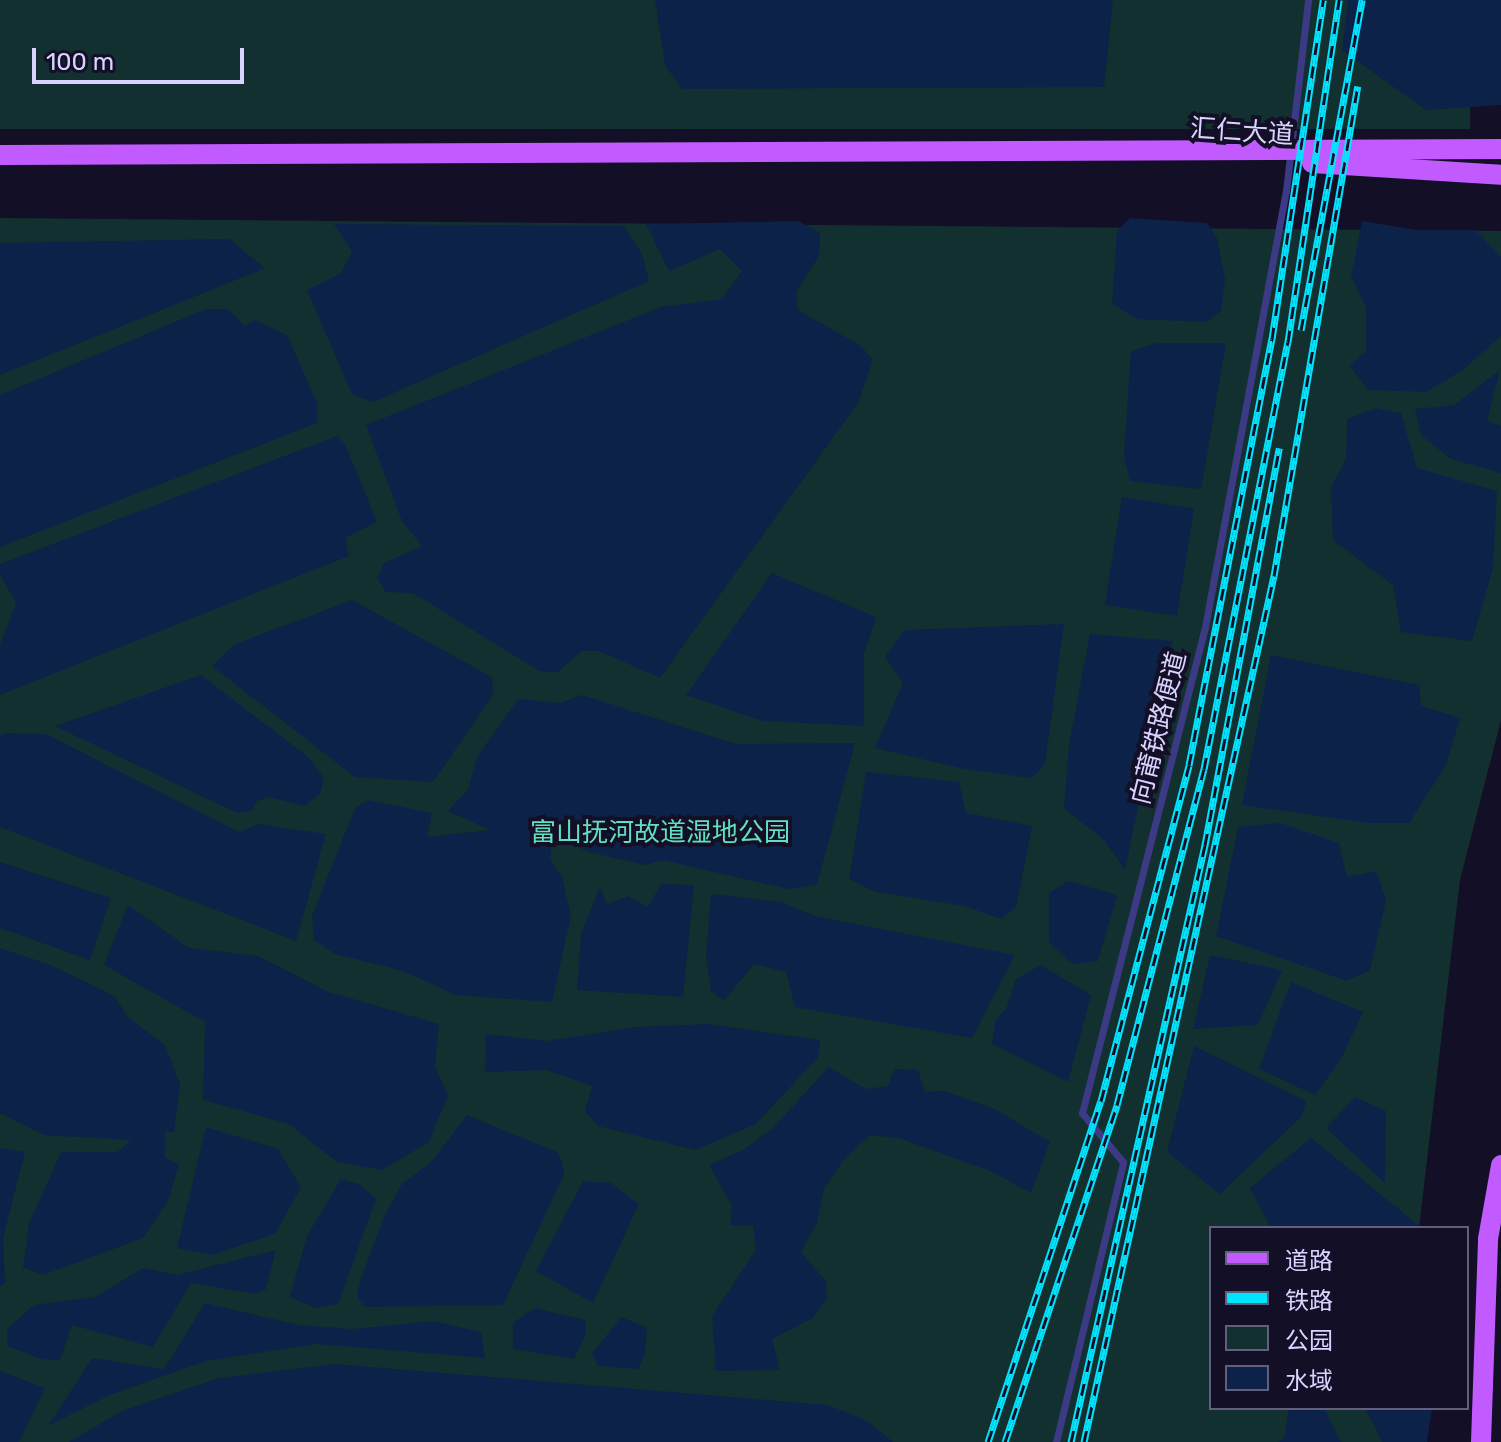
<!DOCTYPE html>
<html>
<head>
<meta charset="utf-8">
<style>
  body { margin:0 }
  #map { position:relative; width:1501px; height:1442px; overflow:hidden; background:#130f26; font-family:Rubik,"Noto Sans SC",sans-serif }
  div>[style] { position:absolute }
  .green>* { inset:0; background:#12302f; transform-origin:0 0 }
  .water>* { inset:0; background:#0c2248; transform-origin:0 0 }
  .service>* { height:7px; margin:-3.5px; padding:0 3.5px; transform-origin:3.5px; border-radius:3.5px; background:#3d3a85 }
  .primary>* { height:20px; margin:-10px; padding:0 10px; transform-origin:10px; border-radius:10px; background:#c25bff }
  .rail>* { height:7px; margin-top:-3.5px; transform-origin:0; background:repeating-linear-gradient(90deg,#130f26 0 12px,#00e5ff 0 24px); box-sizing:border-box; border-block:2px solid #00e5ff }
  span { translate:-50% -50%; white-space:nowrap; text-align:center; line-height:1.15; -webkit-text-stroke:8px #130f26; paint-order:stroke }
  .street-label { font-size:26px; color:#d9d4ff }
  .park-label { font-size:26px; color:#5fe0c0 }
  .legend { position:absolute; left:1209px; top:1226px; width:260px; height:184px; box-sizing:border-box; background:#130f26; border:2px solid #625e7d; margin:0; padding:10px 14px; list-style:none; font-size:24px; color:#d9d4ff }
  .legend li { display:flex; align-items:center; gap:16px; height:40px }
  .legend b { width:40px; border:2px solid #625e7d }
  .scale { position:absolute; left:32px; top:48px; width:212px; height:36px; box-sizing:border-box; border:4px solid #d9d4ff; border-top:0; padding-left:10px; font-size:24px; line-height:28px; white-space:nowrap; color:#d9d4ff; -webkit-text-stroke:6px #130f26; paint-order:stroke }
</style>
</head>
<body>
<div id="map">
  <div class="green">
    <i style="left:0;top:0;width:1470px;height:129px"></i>
    <i style="clip-path:polygon(0 218px,1501px 231px,1501px 720px,1460px 880px,1419px 1228px,1211px 1228px,1211px 1408px,1398px 1408px,1394px 1442px,0 1442px)"></i>
  </div>
  <div class="water">
    <i style="clip-path:polygon(655px 0,1113px 0,1104px 87px,682px 89px,665px 65px)"></i>
    <i style="clip-path:polygon(1348px 0,1501px 0,1501px 105px,1426px 110px,1342px 50px)"></i>
    <i style="clip-path:polygon(1130px 218px,1207px 223px,1217px 238px,1225px 279px,1221px 311px,1207px 322px,1137px 319px,1112px 304px,1117px 231px)"></i>
    <i style="clip-path:polygon(799px 221px,820px 233px,819px 256px,796px 292px,798px 310px,861px 346px,873px 360px,858px 403px,660px 678px,599px 651px,581px 651px,558px 672px,539px 671px,413px 593px,386px 592px,377px 578px,384px 563px,422px 546px,402px 521px,366px 425px,661px 307px,722px 299px,742px 271px,720px 249px,669px 271px,646px 224px)"></i>
    <i style="clip-path:polygon(1362px 221px,1416px 230px,1475px 230px,1501px 257px,1501px 336px,1464px 369px,1427px 392px,1368px 390px,1350px 366px,1366px 351px,1366px 307px,1351px 276px)"></i>
    <i style="clip-path:polygon(334px 224px,624px 226px,642px 254px,649px 281px,373px 402px,352px 394px,307px 290px,341px 273px,352px 251px)"></i>
    <i style="clip-path:polygon(229px 239px,265px 268px,0 375px,0 243px)"></i>
    <i style="clip-path:polygon(206px 309px,228px 309px,245px 326px,255px 320px,287px 335px,317px 403px,317px 423px,0 547px,0 395px)"></i>
    <i style="clip-path:polygon(1156px 343px,1226px 343px,1201px 489px,1130px 481px,1124px 455px,1131px 351px)"></i>
    <i style="clip-path:polygon(1500px 370px,1487px 421px,1501px 426px,1501px 473px,1451px 459px,1421px 435px,1415px 409px,1454px 405px)"></i>
    <i style="clip-path:polygon(1376px 408px,1401px 413px,1417px 468px,1497px 491px,1493px 568px,1472px 641px,1401px 632px,1393px 585px,1333px 540px,1331px 488px,1346px 459px,1347px 419px)"></i>
    <i style="clip-path:polygon(337px 436px,345px 444px,377px 522px,345px 538px,349px 556px,0 695px,0 645px,16px 603px,0 575px,0 564px)"></i>
    <i style="left:1122px;top:497px;width:73px;height:109px;rotate:9deg"></i>
    <i style="clip-path:polygon(772px 573px,876px 617px,864px 654px,864px 726px,763px 721px,686px 695px)"></i>
    <i style="clip-path:polygon(352px 600px,492px 677px,493px 695px,433px 782px,355px 777px,212px 666px,233px 645px)"></i>
    <i style="clip-path:polygon(1064px 624px,1045px 764px,1032px 778px,964px 769px,875px 748px,903px 683px,885px 657px,905px 630px)"></i>
    <i style="clip-path:polygon(1090px 634px,1173px 641px,1125px 870px,1104px 840px,1064px 808px,1069px 744px)"></i>
    <i style="clip-path:polygon(1271px 655px,1419px 685px,1421px 706px,1460px 718px,1446px 765px,1409px 823px,1368px 823px,1242px 805px)"></i>
    <i style="clip-path:polygon(201px 675px,307px 756px,324px 778px,320px 794px,304px 806px,269px 797px,257px 801px,251px 811px,237px 813px,55px 726px)"></i>
    <i style="clip-path:polygon(582px 695px,736px 744px,855px 743px,817px 885px,788px 889px,662px 860px,645px 865px,589px 852px,553px 836px,550px 860px,562px 877px,571px 916px,552px 1002px,456px 995px,403px 971px,335px 954px,314px 940px,312px 916px,355px 808px,368px 800px,432px 813px,427px 837px,490px 830px,448px 811px,468px 790px,477px 757px,518px 699px,560px 703px)"></i>
    <i style="clip-path:polygon(6px 733px,46px 734px,239px 832px,259px 824px,326px 834px,296px 941px,0 827px,0 735px)"></i>
    <i style="clip-path:polygon(866px 772px,959px 782px,966px 813px,1032px 826px,1016px 907px,1001px 919px,964px 906px,876px 892px,849px 879px)"></i>
    <i style="clip-path:polygon(1280px 823px,1339px 843px,1347px 877px,1376px 871px,1386px 900px,1370px 970px,1347px 981px,1216px 936px,1238px 827px)"></i>
    <i style="clip-path:polygon(0 862px,111px 898px,90px 960px,0 928px)"></i>
    <i style="clip-path:polygon(1068px 881px,1117px 895px,1098px 961px,1072px 964px,1049px 942px,1049px 893px)"></i>
    <i style="clip-path:polygon(661px 884px,694px 885px,683px 997px,577px 990px,581px 934px,600px 886px,607px 904px,628px 896px,648px 907px)"></i>
    <i style="clip-path:polygon(711px 894px,782px 902px,815px 916px,1015px 955px,972px 1038px,795px 1007px,786px 972px,754px 964px,724px 1001px,711px 991px,706px 957px)"></i>
    <i style="clip-path:polygon(128px 905px,189px 948px,258px 956px,329px 992px,439px 1024px,435px 1066px,448px 1095px,429px 1142px,382px 1170px,337px 1162px,289px 1124px,203px 1100px,205px 1022px,104px 965px)"></i>
    <i style="clip-path:polygon(0 948px,51px 965px,114px 996px,128px 1017px,165px 1045px,180px 1084px,174px 1133px,165px 1130px,165px 1158px,179px 1164px,168px 1201px,143px 1238px,43px 1275px,23px 1267px,29px 1224px,61px 1152px,117px 1152px,131px 1140px,44px 1135px,0 1113px)"></i>
    <i style="clip-path:polygon(1210px 955px,1282px 970px,1258px 1025px,1193px 1029px)"></i>
    <i style="clip-path:polygon(1041px 965px,1091px 995px,1068px 1082px,992px 1044px,995px 1022px,1007px 1007px,1016px 979px)"></i>
    <i style="clip-path:polygon(1291px 982px,1363px 1012px,1341px 1059px,1315px 1095px,1259px 1069px)"></i>
    <i style="clip-path:polygon(709px 1024px,820px 1040px,818px 1057px,756px 1124px,695px 1150px,598px 1126px,585px 1111px,592px 1086px,547px 1070px,485px 1072px,486px 1034px,547px 1041px,635px 1027px)"></i>
    <i style="clip-path:polygon(1194px 1046px,1306px 1101px,1302px 1116px,1220px 1194px,1167px 1152px)"></i>
    <i style="clip-path:polygon(829px 1067px,866px 1089px,888px 1086px,894px 1069px,918px 1070px,925px 1092px,945px 1091px,995px 1109px,1050px 1142px,1031px 1193px,990px 1171px,899px 1138px,870px 1135px,844px 1159px,824px 1189px,817px 1223px,801px 1252px,826px 1281px,827px 1298px,813px 1318px,772px 1339px,780px 1370px,716px 1371px,712px 1316px,756px 1250px,753px 1226px,730px 1225px,732px 1206px,709px 1165px,743px 1150px,772px 1129px)"></i>
    <i style="clip-path:polygon(1355px 1097px,1386px 1111px,1385px 1183px,1326px 1128px)"></i>
    <i style="clip-path:polygon(467px 1115px,557px 1152px,562px 1162px,564px 1174px,503px 1305px,365px 1307px,357px 1297px,360px 1281px,384px 1217px,402px 1184px,432px 1161px)"></i>
    <i style="clip-path:polygon(206px 1127px,278px 1149px,301px 1187px,275px 1234px,212px 1255px,177px 1248px)"></i>
    <i style="clip-path:polygon(1311px 1138px,1422px 1228px,1271px 1228px,1250px 1188px)"></i>
    <i style="clip-path:polygon(0 1148px,25px 1152px,3px 1238px,5px 1283px,0 1286px)"></i>
    <i style="clip-path:polygon(341px 1179px,359px 1184px,376px 1199px,338px 1304px,316px 1308px,290px 1297px,307px 1236px)"></i>
    <i style="clip-path:polygon(583px 1181px,611px 1183px,639px 1204px,593px 1303px,536px 1271px)"></i>
    <i style="clip-path:polygon(276px 1250px,266px 1289px,255px 1294px,191px 1283px,153px 1347px,72px 1325px,60px 1360px,41px 1359px,7px 1346px,7px 1329px,34px 1305px,95px 1297px,143px 1268px,177px 1275px)"></i>
    <i style="clip-path:polygon(205px 1303px,299px 1325px,352px 1329px,433px 1321px,481px 1332px,485px 1358px,316px 1344px,206px 1361px,110px 1395px,48px 1426px,92px 1358px,164px 1369px)"></i>
    <i style="clip-path:polygon(535px 1308px,585px 1320px,586px 1334px,574px 1359px,513px 1349px,513px 1323px)"></i>
    <i style="clip-path:polygon(621px 1317px,647px 1328px,645px 1354px,638px 1369px,598px 1366px,592px 1354px)"></i>
    <i style="clip-path:polygon(336px 1364px,828px 1405px,867px 1421px,893px 1442px,69px 1442px,122px 1411px,219px 1378px)"></i>
    <i style="clip-path:polygon(0 1371px,45px 1388px,19px 1442px,0 1442px)"></i>
    <i style="clip-path:polygon(1289px 1408px,1324px 1408px,1341px 1442px,1279px 1442px,1284px 1438px)"></i>
    <i style="clip-path:polygon(1365px 1408px,1432px 1408px,1427px 1442px,1382px 1442px)"></i>
  </div>
  <div class="service">
    <i style="left:1056px;top:1442px;width:288px;rotate:-76.5deg"></i>
    <i style="left:1123px;top:1162px;width:64px;rotate:-129.9deg"></i>
    <i style="left:1082px;top:1113px;width:501px;rotate:-75.8deg"></i>
    <i style="left:1205px;top:627px;width:443px;rotate:-79.5deg"></i>
    <i style="left:1286px;top:191px;width:192px;rotate:-83.4deg"></i>
  </div>
  <div class="primary">
    <i style="left:0;top:155px;width:1501px;rotate:-0.23deg"></i>
    <i style="left:1312px;top:163px;width:189px;rotate:3.6deg"></i>
    <i style="left:1481px;top:1442px;width:203px;rotate:-88deg"></i>
    <i style="left:1488px;top:1239px;width:75px;rotate:-80deg"></i>
  </div>
  <div class="rail">
    <i style="left:1301px;top:330px;width:336px;rotate:-79.5deg"></i>
    <i style="left:988px;top:1442px;width:359px;rotate:-71.7deg"></i>
    <i style="left:1101px;top:1101px;width:347px;rotate:-75.3deg"></i>
    <i style="left:1189px;top:765px;width:434px;rotate:-79deg"></i>
    <i style="left:1272px;top:339px;width:343px;rotate:-81.4deg"></i>
    <i style="left:1005px;top:1442px;width:355px;rotate:-71.6deg"></i>
    <i style="left:1117px;top:1105px;width:347px;rotate:-75.5deg"></i>
    <i style="left:1204px;top:769px;width:435px;rotate:-78.9deg"></i>
    <i style="left:1288px;top:342px;width:346px;rotate:-81.5deg"></i>
    <i style="left:1071px;top:1442px;width:612px;rotate:-77.35deg"></i>
    <i style="left:1205px;top:845px;width:404px;rotate:-79.4deg"></i>
    <i style="left:1084px;top:1442px;width:887px;rotate:-77.63deg"></i>
    <i style="left:1274px;top:576px;width:497px;rotate:-80.3deg"></i>
  </div>
  <div class="street-label">
    <span style="left:1242px;top:132px;rotate:4deg">汇仁大道</span>
    <span style="left:1159px;top:728px;rotate:-76deg">向莆铁路便道</span>
  </div>
  <div class="park-label">
    <span style="left:660px;top:833px">富山抚河故道湿地公园</span>
  </div>
  <ul class="legend">
  <li><b style="height:10px;background:#c25bff"></b>道路</li>
  <li><b style="height:10px;background:#00e5ff"></b>铁路</li>
  <li><b style="height:22px;background:#12302f"></b>公园</li>
  <li><b style="height:22px;background:#0c2248"></b>水域</li>
  </ul>
  <div class="scale">100 m</div>
</div>
</body>
</html>
